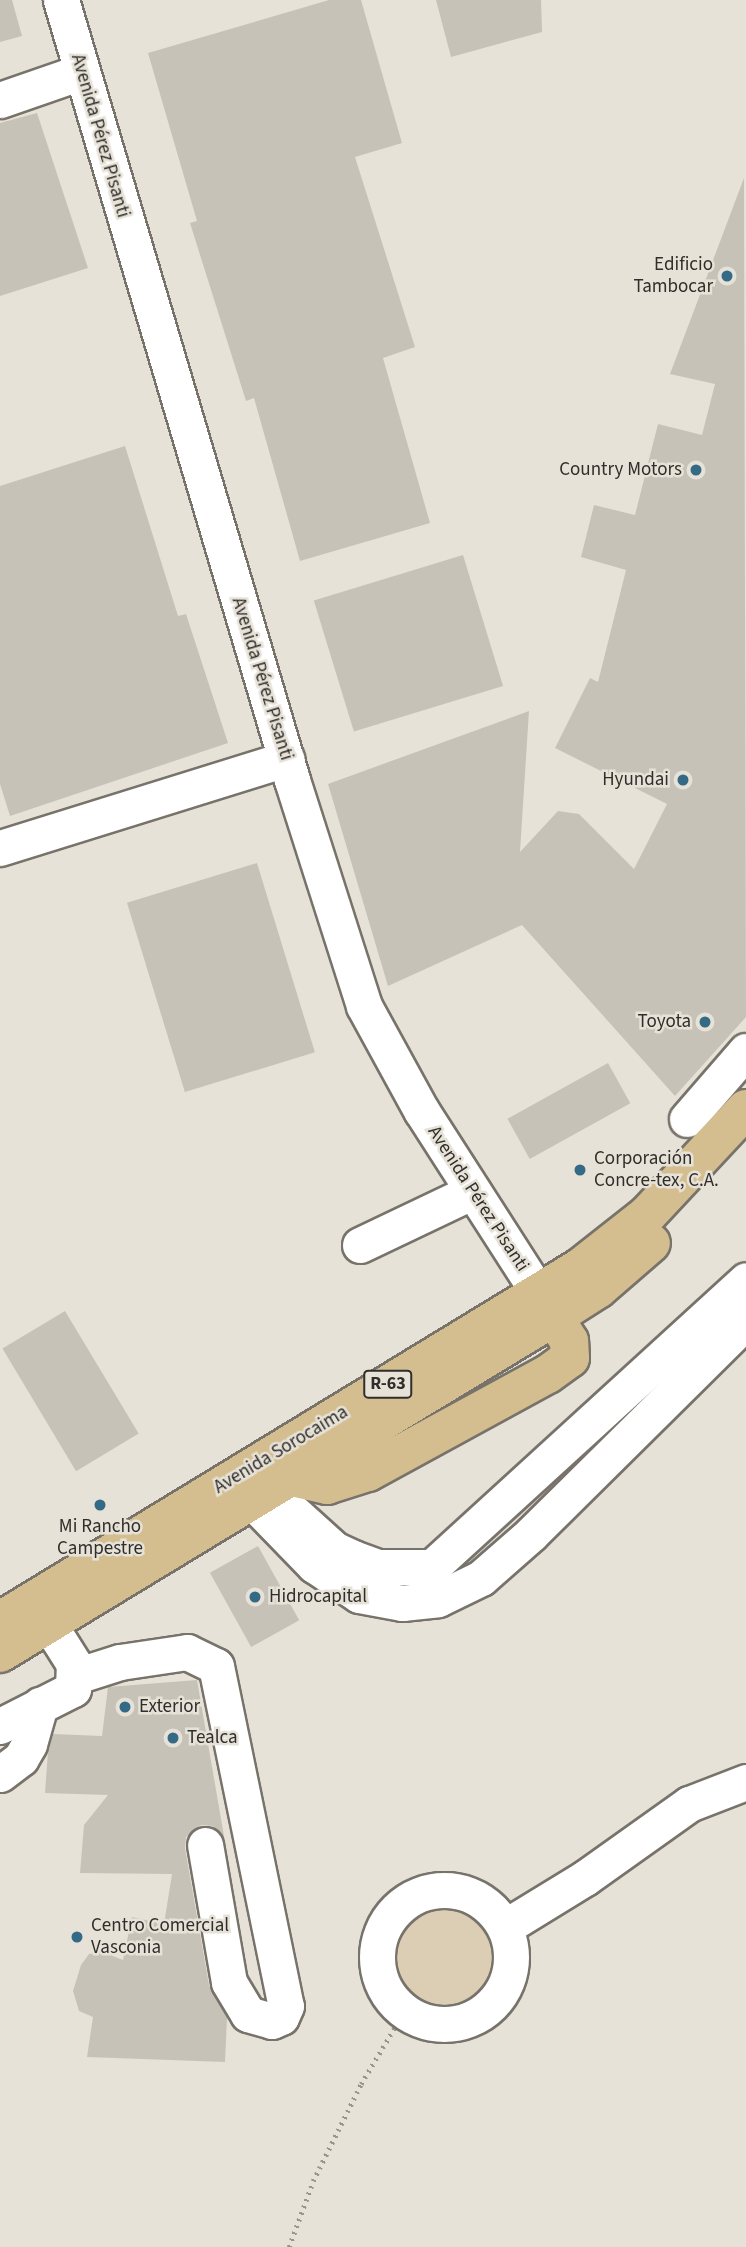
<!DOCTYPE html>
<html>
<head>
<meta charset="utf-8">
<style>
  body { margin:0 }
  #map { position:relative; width:746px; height:2247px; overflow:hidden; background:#e7e2d8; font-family:"Source Sans 3",sans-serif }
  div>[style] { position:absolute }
  .green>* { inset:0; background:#dbceb5 }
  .round { border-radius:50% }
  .building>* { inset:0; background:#c7c2b8; transform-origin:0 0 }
  .path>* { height:4.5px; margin-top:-2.25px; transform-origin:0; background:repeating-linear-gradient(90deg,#99958e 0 2px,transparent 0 7px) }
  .roads { filter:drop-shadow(2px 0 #78736a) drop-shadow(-2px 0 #78736a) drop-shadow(0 2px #78736a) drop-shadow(0 -2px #78736a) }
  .minor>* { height:35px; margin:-17.5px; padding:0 17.5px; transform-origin:17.5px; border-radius:17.5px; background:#fff }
  .minor>.ring { margin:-17.5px; padding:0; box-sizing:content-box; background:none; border:35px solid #fff; border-radius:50% }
  .major>* { height:38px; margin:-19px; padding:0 19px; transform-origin:19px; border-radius:19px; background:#d4be90 }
  .dots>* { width:19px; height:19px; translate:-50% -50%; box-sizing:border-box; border:4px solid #e7e2d8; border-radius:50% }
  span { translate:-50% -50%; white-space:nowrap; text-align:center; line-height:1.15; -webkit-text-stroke:5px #e7e2d8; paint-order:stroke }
  .shield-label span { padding:2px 5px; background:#e7e2d8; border:2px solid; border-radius:5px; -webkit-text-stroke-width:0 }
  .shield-label { font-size:18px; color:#302e2a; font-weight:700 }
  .street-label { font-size:19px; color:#302e2a }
  .poi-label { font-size:19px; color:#302e2a }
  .right { translate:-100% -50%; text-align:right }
  .left { translate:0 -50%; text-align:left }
</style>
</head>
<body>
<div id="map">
  <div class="green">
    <i class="round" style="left:397px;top:1910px;width:96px;height:96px"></i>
  </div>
  <div class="building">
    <i style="clip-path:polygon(0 0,12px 0,22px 36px,0 42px)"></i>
    <i style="clip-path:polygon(329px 0,361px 0,402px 143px,355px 157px,415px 347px,383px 358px,430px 523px,300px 561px,254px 398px,246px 401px,190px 223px,197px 221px,148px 53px)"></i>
    <i style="clip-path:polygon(436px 0,541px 0,542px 32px,451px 57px)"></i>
    <i style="clip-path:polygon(37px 113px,88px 268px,0 296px,0 123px)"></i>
    <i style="clip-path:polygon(744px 178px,746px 1017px,675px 1096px,522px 925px,388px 986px,328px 784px,529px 711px,520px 852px,558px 811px,579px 814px,634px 869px,667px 804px,555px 748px,590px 678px,598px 682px,626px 570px,581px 557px,594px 505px,635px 515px,658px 424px,702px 435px,715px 384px,670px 374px)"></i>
    <i style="clip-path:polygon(125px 446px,178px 616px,186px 614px,228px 743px,10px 816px,0 784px,0 486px)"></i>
    <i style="left:463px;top:555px;width:137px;height:156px;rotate:73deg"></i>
    <i style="left:257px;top:863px;width:198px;height:136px;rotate:73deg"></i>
    <i style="left:608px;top:1063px;width:46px;height:115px;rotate:61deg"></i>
    <i style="left:65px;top:1311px;width:143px;height:73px;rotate:59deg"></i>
    <i style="left:258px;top:1546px;width:85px;height:55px;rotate:61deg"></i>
    <i style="clip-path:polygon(197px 1680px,248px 1975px,225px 1842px,213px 1826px,201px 1825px,186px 1837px,185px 1848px,209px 1985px,227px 2018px,225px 2062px,87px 2057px,93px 2017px,79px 2011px,73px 1991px,81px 1965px,89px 1954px,103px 1952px,123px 1960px,132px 1917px,164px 1924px,172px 1874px,80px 1873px,84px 1825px,108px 1795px,45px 1793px,48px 1751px,53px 1734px,102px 1736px,108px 1687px)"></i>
  </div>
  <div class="path">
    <i style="left:289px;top:2247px;width:70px;rotate:-70deg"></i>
    <i style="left:313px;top:2181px;width:108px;rotate:-63.7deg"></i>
    <i style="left:361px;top:2084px;width:84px;rotate:-59.2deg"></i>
  </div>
  <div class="roads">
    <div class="minor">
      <i style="left:61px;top:0;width:813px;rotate:73.5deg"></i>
      <i style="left:292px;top:780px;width:237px;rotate:72.3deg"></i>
      <i style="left:364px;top:1006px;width:119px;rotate:61.3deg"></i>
      <i style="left:421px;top:1110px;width:245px;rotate:57.3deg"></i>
      <i style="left:0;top:100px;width:86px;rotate:-19.1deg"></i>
      <i style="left:0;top:848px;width:300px;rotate:-17.3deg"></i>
      <i style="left:687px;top:1119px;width:90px;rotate:-49.1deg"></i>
      <i style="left:360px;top:1245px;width:125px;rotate:-25.5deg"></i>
      <i style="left:271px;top:1492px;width:85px;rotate:42.1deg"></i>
      <i style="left:334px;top:1549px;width:21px;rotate:25deg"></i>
      <i style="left:353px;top:1558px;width:27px;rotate:20deg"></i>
      <i style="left:378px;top:1567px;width:54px"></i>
      <i style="left:432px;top:1567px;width:425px;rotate:-42.4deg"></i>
      <i style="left:251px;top:1500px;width:91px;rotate:45.9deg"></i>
      <i style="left:314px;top:1565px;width:54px;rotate:33.7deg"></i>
      <i style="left:359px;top:1595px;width:44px;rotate:10.5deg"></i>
      <i style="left:402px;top:1603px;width:36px;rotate:-6deg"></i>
      <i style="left:438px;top:1599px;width:48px;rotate:-26deg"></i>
      <i style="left:481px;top:1578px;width:67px;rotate:-41.3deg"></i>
      <i style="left:531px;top:1534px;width:303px;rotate:-44.7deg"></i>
      <i style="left:76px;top:1676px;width:46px;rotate:-17.7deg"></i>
      <i style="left:120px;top:1662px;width:68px;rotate:-8.5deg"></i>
      <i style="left:187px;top:1652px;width:32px;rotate:26deg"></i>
      <i style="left:216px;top:1666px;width:347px;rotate:78.4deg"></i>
      <i style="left:286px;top:2006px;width:12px;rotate:114deg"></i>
      <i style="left:281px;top:2017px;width:10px;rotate:156deg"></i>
      <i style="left:272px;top:2021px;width:25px;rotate:-164deg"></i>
      <i style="left:248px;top:2014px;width:37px;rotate:-121deg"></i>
      <i style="left:229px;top:1982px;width:139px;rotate:-99.9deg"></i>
      <i style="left:0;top:1726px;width:82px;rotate:-26.9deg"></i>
      <i style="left:73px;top:1689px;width:25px;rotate:-88deg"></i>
      <i style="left:74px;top:1664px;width:45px;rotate:-122.3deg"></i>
      <i style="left:0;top:1774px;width:26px;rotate:-37deg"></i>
      <i style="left:21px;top:1758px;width:16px;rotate:-60deg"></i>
      <i style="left:29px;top:1744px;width:41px;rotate:-74.2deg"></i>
      <i class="ring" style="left:377px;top:1890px;width:99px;height:99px"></i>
      <i style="left:505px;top:1927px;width:94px;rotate:-31.5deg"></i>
      <i style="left:585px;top:1878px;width:128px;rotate:-35.4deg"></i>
      <i style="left:689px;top:1804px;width:61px;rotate:-21.1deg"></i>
    </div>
    <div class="major">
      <i style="left:292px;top:1477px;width:36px;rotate:13deg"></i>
      <i style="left:327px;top:1485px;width:43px;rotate:-17.6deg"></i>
      <i style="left:368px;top:1472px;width:205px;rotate:-28.6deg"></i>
      <i style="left:548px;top:1374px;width:27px;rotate:-36deg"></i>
      <i style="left:570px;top:1358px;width:17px;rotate:-93deg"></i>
      <i style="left:569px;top:1341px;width:28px;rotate:-122deg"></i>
      <i style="left:0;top:1621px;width:680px;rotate:-31.35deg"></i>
      <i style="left:581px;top:1267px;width:84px;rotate:-38.2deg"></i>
      <i style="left:647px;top:1215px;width:145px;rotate:-47deg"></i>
      <i style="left:0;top:1653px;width:648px;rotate:-31.24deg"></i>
      <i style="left:554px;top:1317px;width:52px;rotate:-32.5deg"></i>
      <i style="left:598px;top:1289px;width:70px;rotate:-41deg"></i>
    </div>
  </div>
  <div class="dots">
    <i style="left:727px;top:276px;background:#346a85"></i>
    <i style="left:696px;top:470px;background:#346a85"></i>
    <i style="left:683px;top:780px;background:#346a85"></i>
    <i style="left:705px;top:1022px;background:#346a85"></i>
    <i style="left:580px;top:1170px;background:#346a85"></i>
    <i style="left:100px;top:1505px;background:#346a85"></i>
    <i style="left:255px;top:1597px;background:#346a85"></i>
    <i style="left:125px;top:1707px;background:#346a85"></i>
    <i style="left:173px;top:1738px;background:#346a85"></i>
    <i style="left:77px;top:1937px;background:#346a85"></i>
  </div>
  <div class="shield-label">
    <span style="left:388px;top:1384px">R-63</span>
  </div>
  <div class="street-label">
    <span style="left:100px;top:136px;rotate:74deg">Avenida Pérez Pisanti</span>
    <span style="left:262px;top:679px;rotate:73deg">Avenida Pérez Pisanti</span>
    <span style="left:478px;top:1199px;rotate:57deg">Avenida Pérez Pisanti</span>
    <span style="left:281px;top:1450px;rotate:-31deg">Avenida Sorocaima</span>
  </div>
  <div class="poi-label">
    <span class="right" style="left:713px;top:276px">Edificio<br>Tambocar</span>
    <span class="right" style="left:682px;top:470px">Country Motors</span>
    <span class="right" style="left:669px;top:780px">Hyundai</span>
    <span class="right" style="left:691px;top:1022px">Toyota</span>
    <span class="left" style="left:594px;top:1170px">Corporación<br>Concre-tex, C.A.</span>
    <span style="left:100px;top:1538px">Mi Rancho<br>Campestre</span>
    <span class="left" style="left:269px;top:1597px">Hidrocapital</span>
    <span class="left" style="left:139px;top:1707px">Exterior</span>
    <span class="left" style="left:187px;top:1738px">Tealca</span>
    <span class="left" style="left:91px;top:1937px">Centro Comercial<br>Vasconia</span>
  </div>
</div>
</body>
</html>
